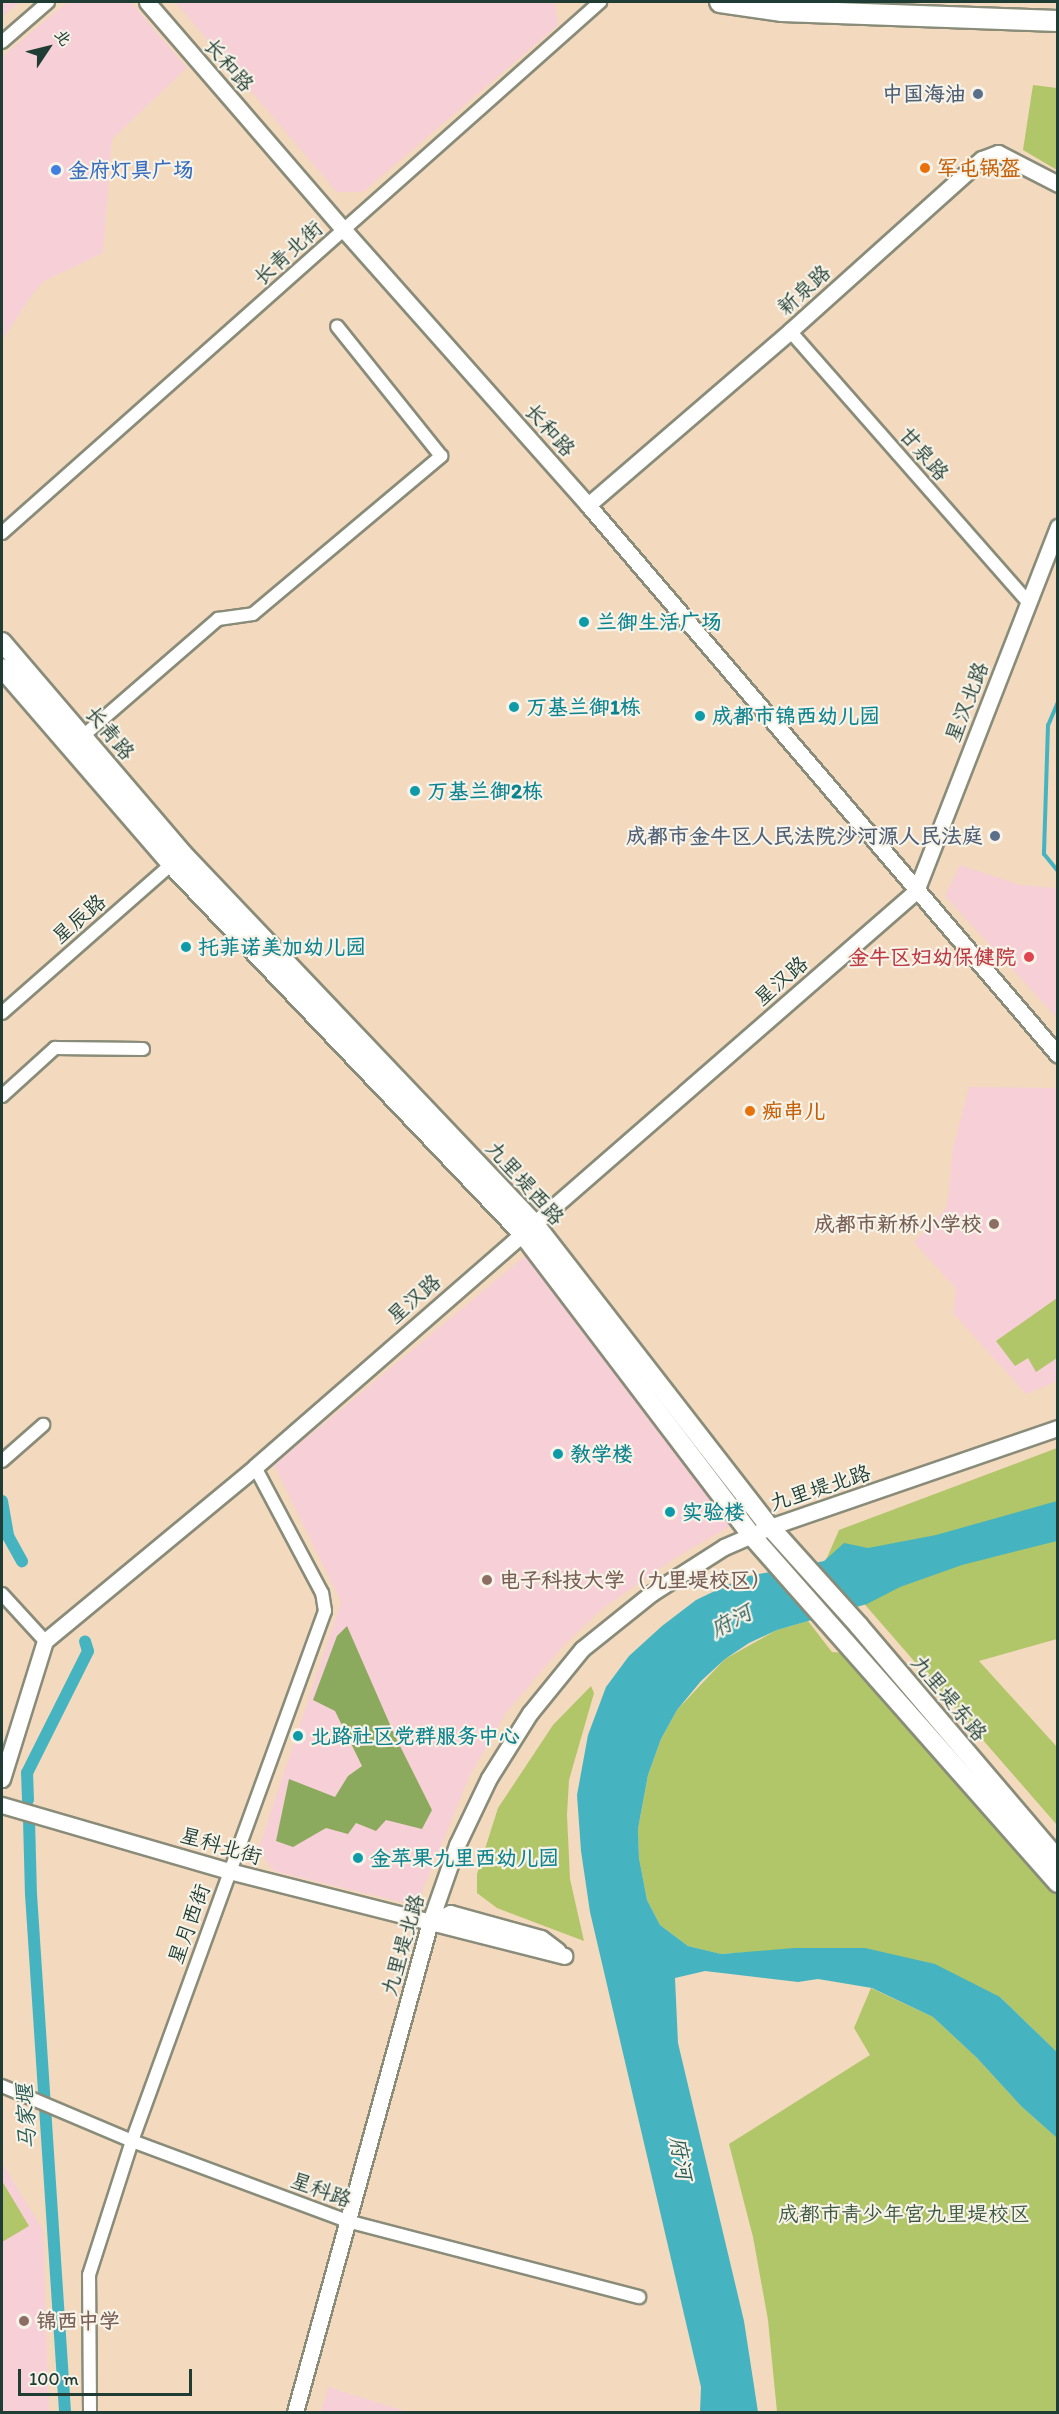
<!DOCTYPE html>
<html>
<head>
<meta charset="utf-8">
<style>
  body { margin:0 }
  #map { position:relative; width:1059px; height:2414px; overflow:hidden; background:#f3dabe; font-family:Itim,"LXGW WenKai TC",sans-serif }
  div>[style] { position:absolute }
  .built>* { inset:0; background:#f6cfd7 }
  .green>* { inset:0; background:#b1c569 }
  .forest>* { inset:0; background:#8caa5d }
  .water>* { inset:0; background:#46b4c0 }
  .stream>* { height:4px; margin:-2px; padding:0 2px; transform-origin:2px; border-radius:2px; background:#46b4c0 }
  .canal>* { height:12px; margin:-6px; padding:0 6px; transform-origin:6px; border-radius:6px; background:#46b4c0 }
  .roads { filter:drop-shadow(2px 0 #898c79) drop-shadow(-2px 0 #898c79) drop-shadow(0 2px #898c79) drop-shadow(0 -2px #898c79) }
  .minor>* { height:12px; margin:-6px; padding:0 6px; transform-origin:6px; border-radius:6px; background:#fff }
  .tertiary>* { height:15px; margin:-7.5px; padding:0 7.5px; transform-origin:7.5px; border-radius:7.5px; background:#fff }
  .secondary>* { height:18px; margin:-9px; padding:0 9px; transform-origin:9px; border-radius:9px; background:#fff }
  .primary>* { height:20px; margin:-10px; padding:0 10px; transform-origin:10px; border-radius:10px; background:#fff }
  .dots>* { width:16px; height:16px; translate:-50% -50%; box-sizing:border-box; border:3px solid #f7f3e8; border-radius:50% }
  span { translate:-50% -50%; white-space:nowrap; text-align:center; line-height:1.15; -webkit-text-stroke:4.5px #f7f3e8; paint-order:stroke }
  .street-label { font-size:21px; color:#1f3d34 }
  .service-label { font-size:21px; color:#4e5e75; font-weight:700 }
  .right { translate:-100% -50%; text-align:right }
  .food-label { font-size:21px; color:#c56008; font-weight:700 }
  .left { translate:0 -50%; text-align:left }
  .shop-label { font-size:21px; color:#366cbe; font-weight:700 }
  .culture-label { font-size:21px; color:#0d838f; font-weight:700 }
  .health-label { font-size:21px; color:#be3a42; font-weight:700 }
  .education-label { font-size:21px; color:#785e54; font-weight:700 }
  .park-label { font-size:21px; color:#3c583f }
  .water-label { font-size:22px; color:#295b57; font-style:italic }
  .frame { position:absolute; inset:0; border:3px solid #1f3d34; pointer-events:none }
  .north { position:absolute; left:18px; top:18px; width:60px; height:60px; -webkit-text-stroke:4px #f7f3e8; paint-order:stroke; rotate:55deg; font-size:16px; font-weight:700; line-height:24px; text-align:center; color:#1f3d34 }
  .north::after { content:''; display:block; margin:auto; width:21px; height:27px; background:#1f3d34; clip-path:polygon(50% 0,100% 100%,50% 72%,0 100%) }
  .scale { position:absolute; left:18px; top:2369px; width:174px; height:27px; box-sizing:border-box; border:3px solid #1f3d34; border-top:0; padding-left:8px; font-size:18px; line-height:21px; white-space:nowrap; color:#1f3d34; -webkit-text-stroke:4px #f7f3e8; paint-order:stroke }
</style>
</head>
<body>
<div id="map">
  <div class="built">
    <i style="clip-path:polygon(2px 2px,20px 2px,2px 17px)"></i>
    <i style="clip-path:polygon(67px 2px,131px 2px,187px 68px,112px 139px,103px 253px,44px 281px,32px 295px,2px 340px,2px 57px)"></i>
    <i style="clip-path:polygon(175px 2px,555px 2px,558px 25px,363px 192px,337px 192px)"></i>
    <i style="clip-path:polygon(960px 865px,1020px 885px,1057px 888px,1057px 1018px,945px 896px)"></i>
    <i style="clip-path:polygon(969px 1087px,1057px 1088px,1057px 1381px,1026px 1394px,953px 1313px,956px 1289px,914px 1242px,947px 1207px,953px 1148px)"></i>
    <i style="clip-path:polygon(530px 1252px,732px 1525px,675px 1558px,602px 1609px,564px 1645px,508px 1710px,470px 1775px,422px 1892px,405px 1903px,274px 1871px,258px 1850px,341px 1602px,274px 1465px)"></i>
    <i style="clip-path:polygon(2px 2163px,43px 2230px,49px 2412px,2px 2412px)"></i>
    <i style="clip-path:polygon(328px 2387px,408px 2412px,321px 2412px)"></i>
  </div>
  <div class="green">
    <i style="clip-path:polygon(1033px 85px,1057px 88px,1057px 170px,1023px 150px)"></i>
    <i style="clip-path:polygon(1057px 1298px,1057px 1358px,1036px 1372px,1028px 1358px,1015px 1366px,996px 1341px)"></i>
    <i style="clip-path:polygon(1057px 1448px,1057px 1639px,979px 1661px,1057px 1747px,1057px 1825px,826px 1560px,839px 1530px)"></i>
    <i style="clip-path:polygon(808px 1621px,832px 1652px,846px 1653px,1057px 1894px,1057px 2052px,1000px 1997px,753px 1952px,720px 1954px,688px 1946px,660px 1925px,647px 1900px,639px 1858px,638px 1829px,648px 1775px,661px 1739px,677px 1710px,725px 1659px,777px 1630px)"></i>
    <i style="clip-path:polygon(591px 1686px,594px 1693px,569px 1780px,567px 1815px,570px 1879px,584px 1941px,497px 1908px,477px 1893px,477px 1874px,498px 1808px,553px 1725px)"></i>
    <i style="clip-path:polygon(871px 1988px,933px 2017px,977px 2058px,1022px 2107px,1057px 2138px,1057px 2412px,777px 2412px,768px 2320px,753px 2237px,729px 2144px,870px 2055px,854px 2028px)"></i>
    <i style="clip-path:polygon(2px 2181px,29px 2226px,2px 2242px)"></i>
  </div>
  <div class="forest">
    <i style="clip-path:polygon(347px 1626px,395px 1736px,432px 1810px,422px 1829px,386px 1820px,376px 1831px,356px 1823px,348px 1834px,326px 1828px,293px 1847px,276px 1841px,289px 1779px,335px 1797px,348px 1776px,362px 1766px,335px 1711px,313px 1700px,337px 1636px)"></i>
  </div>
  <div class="water">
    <i style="clip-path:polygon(1057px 1501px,1057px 1541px,962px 1565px,900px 1587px,867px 1604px,777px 1630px,749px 1643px,725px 1659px,701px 1681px,677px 1710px,661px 1739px,648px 1775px,638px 1829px,639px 1858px,647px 1900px,660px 1925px,688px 1946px,721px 1954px,794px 1948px,865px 1948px,935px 1964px,1000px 1997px,1057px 2052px,1057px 2138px,1022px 2107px,977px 2058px,933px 2017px,872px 1988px,818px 1979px,798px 1982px,705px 1971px,675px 1978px,678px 2043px,744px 2321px,758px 2412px,700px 2412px,701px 2387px,590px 1912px,581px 1851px,577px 1795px,588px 1735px,606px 1687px,629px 1656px,662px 1626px,696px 1600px,744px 1577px,824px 1561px,844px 1543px,868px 1548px,936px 1535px)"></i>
  </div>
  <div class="stream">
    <i style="left:1058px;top:702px;width:25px;rotate:113deg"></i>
    <i style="left:1048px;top:725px;width:129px;rotate:91.8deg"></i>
    <i style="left:1044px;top:854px;width:22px;rotate:51deg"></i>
  </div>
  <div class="canal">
    <i style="left:2px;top:1501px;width:36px;rotate:80deg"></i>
    <i style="left:8px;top:1536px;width:29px;rotate:61deg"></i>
    <i style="left:28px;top:1800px;width:27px;rotate:-92deg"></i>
    <i style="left:27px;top:1773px;width:136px;rotate:-63.4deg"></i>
    <i style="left:88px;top:1651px;width:10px;rotate:-107deg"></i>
    <i style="left:29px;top:1819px;width:75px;rotate:88.5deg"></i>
    <i style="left:31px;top:1894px;width:519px;rotate:86.24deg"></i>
  </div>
  <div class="roads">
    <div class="minor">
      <i style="left:2px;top:42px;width:61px;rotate:-41deg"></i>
      <i style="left:790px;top:331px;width:361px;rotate:48.7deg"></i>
      <i style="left:2px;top:533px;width:800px;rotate:-41.6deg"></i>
      <i style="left:83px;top:736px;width:179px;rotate:-40.9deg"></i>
      <i style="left:218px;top:619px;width:35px;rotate:-8deg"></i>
      <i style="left:253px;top:614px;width:246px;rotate:-40deg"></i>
      <i style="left:441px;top:456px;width:166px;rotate:-128.7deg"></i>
      <i style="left:2px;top:1013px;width:230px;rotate:-41.3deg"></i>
      <i style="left:2px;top:1096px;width:72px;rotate:-42.2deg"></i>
      <i style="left:55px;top:1048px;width:88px;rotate:0.7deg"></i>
      <i style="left:2px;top:1461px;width:55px;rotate:-41.3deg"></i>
      <i style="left:2px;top:1594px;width:64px;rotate:47.5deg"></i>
      <i style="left:2px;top:2086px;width:141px;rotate:22.9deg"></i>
      <i style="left:132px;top:2141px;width:229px;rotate:20.4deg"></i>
      <i style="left:347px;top:2221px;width:302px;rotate:14.6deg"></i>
      <i style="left:90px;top:2412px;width:137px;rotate:-90.4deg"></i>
      <i style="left:89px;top:2275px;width:141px;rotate:-72.2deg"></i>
      <i style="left:132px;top:2141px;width:564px;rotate:-69.99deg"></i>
      <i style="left:325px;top:1611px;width:18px;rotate:-99deg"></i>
      <i style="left:322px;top:1593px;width:143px;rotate:-118deg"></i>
    </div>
    <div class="tertiary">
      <i style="left:147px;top:2px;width:301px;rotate:49.2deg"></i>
      <i style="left:344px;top:230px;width:368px;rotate:48.4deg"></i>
      <i style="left:588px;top:505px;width:723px;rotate:49.48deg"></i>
      <i style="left:588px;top:505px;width:267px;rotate:-40.7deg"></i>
      <i style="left:790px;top:331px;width:258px;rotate:-41.9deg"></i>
      <i style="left:982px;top:159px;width:17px;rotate:-21deg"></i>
      <i style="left:998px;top:153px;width:68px;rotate:27.3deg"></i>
      <i style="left:2px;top:1779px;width:145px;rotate:-72.7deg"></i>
      <i style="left:45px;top:1641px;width:273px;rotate:-39.6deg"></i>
      <i style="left:255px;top:1467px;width:877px;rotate:-41.07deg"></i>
      <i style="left:916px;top:891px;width:391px;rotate:-68.7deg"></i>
      <i style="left:2px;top:1805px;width:236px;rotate:16.2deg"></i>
      <i style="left:229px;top:1871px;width:346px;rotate:14.2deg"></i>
      <i style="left:430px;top:1922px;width:22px;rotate:-24deg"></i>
      <i style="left:450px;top:1913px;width:94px;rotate:15.4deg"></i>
      <i style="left:541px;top:1938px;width:21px;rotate:37deg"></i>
      <i style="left:295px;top:2412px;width:508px;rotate:-74.6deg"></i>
      <i style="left:430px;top:1922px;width:82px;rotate:-70.7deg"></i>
      <i style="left:457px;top:1845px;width:74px;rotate:-64.5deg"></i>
      <i style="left:489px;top:1778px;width:77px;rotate:-57.8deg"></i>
      <i style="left:530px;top:1713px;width:82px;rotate:-50.9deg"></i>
      <i style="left:582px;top:1649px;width:90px;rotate:-38.7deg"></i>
      <i style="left:652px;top:1593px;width:85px;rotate:-32.6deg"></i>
      <i style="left:724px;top:1547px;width:50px;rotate:-23.5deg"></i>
      <i style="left:770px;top:1527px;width:305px;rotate:-19deg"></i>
    </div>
    <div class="secondary">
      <i style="left:2px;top:642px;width:279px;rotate:49.5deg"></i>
      <i style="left:183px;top:854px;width:508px;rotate:46.44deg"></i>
      <i style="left:533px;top:1222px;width:386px;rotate:52.2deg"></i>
      <i style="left:770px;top:1527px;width:133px;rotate:48deg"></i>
      <i style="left:859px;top:1626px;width:307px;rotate:49.6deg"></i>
      <i style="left:2px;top:668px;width:259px;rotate:49.2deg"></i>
      <i style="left:171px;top:864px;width:509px;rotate:46.43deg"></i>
      <i style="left:522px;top:1233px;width:379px;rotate:52.8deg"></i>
      <i style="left:751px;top:1535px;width:464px;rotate:48.6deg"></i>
    </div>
    <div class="primary">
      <i style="left:720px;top:2px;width:63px;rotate:8.3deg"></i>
      <i style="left:782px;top:11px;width:276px;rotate:2.1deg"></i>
    </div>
  </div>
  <div class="dots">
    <i style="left:978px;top:94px;background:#5c6f8a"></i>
    <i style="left:925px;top:168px;background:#e8710a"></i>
    <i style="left:56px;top:170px;background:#3f7fe0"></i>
    <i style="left:584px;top:622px;background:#0f9aa8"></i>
    <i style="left:514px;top:707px;background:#0f9aa8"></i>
    <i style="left:700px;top:716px;background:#0f9aa8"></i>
    <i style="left:415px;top:791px;background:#0f9aa8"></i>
    <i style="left:995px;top:836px;background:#5c6f8a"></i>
    <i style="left:186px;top:947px;background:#0f9aa8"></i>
    <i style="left:1029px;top:957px;background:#e0444e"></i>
    <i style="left:750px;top:1111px;background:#e8710a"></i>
    <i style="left:994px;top:1224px;background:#8d6e63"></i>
    <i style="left:558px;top:1454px;background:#0f9aa8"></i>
    <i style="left:670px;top:1512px;background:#0f9aa8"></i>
    <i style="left:487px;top:1580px;background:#8d6e63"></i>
    <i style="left:298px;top:1736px;background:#0f9aa8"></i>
    <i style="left:358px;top:1858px;background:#0f9aa8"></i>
    <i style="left:24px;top:2321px;background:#8d6e63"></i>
  </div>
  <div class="street-label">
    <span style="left:229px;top:65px;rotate:49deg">长和路</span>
    <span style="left:288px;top:253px;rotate:-42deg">长青北街</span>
    <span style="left:804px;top:290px;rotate:-42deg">新泉路</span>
    <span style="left:550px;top:430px;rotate:48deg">长和路</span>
    <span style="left:924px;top:454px;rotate:49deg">甘泉路</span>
    <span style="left:967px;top:702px;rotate:-69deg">星汉北路</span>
    <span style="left:110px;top:733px;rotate:50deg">长青路</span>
    <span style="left:79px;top:919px;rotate:-41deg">星辰路</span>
    <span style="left:781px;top:981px;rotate:-41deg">星汉路</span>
    <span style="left:525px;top:1183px;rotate:48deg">九里堤西路</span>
    <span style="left:414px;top:1299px;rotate:-41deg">星汉路</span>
    <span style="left:820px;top:1488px;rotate:-18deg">九里堤北路</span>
    <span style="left:949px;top:1698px;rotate:50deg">九里堤东路</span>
    <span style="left:221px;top:1846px;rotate:16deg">星科北街</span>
    <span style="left:189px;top:1924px;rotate:-70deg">星月西街</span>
    <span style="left:403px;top:1945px;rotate:-74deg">九里堤北路</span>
    <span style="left:321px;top:2190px;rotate:20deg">星科路</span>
  </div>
  <div class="service-label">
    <span class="right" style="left:966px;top:94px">中国海油</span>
    <span class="right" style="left:983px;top:836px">成都市金牛区人民法院沙河源人民法庭</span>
  </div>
  <div class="food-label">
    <span class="left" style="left:937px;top:168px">军屯锅盔</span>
    <span class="left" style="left:762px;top:1111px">痴串儿</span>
  </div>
  <div class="shop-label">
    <span class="left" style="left:68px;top:170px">金府灯具广场</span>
  </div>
  <div class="culture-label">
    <span class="left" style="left:596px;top:622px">兰御生活广场</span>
    <span class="left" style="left:526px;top:707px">万基兰御1栋</span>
    <span class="left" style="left:712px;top:716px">成都市锦西幼儿园</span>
    <span class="left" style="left:427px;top:791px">万基兰御2栋</span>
    <span class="left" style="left:198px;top:947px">托菲诺美加幼儿园</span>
    <span class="left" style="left:570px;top:1454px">教学楼</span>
    <span class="left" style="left:682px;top:1512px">实验楼</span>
    <span class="left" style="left:310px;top:1736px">北路社区党群服务中心</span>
    <span class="left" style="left:370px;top:1858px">金苹果九里西幼儿园</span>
  </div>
  <div class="health-label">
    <span class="right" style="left:1016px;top:957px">金牛区妇幼保健院</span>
  </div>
  <div class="education-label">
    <span class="right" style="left:982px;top:1224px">成都市新桥小学校</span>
    <span class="left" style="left:499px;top:1580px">电子科技大学（九里堤校区）</span>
    <span class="left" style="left:36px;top:2321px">锦西中学</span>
  </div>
  <div class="park-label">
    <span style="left:904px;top:2214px">成都市青少年宫九里堤校区</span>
  </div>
  <div class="water-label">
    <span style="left:731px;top:1621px;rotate:-29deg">府河</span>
    <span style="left:26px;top:2117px;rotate:-93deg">马家堰</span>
    <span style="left:681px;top:2158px;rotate:80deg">府河</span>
  </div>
  <div class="frame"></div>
  <div class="north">北</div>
  <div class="scale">100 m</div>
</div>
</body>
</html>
